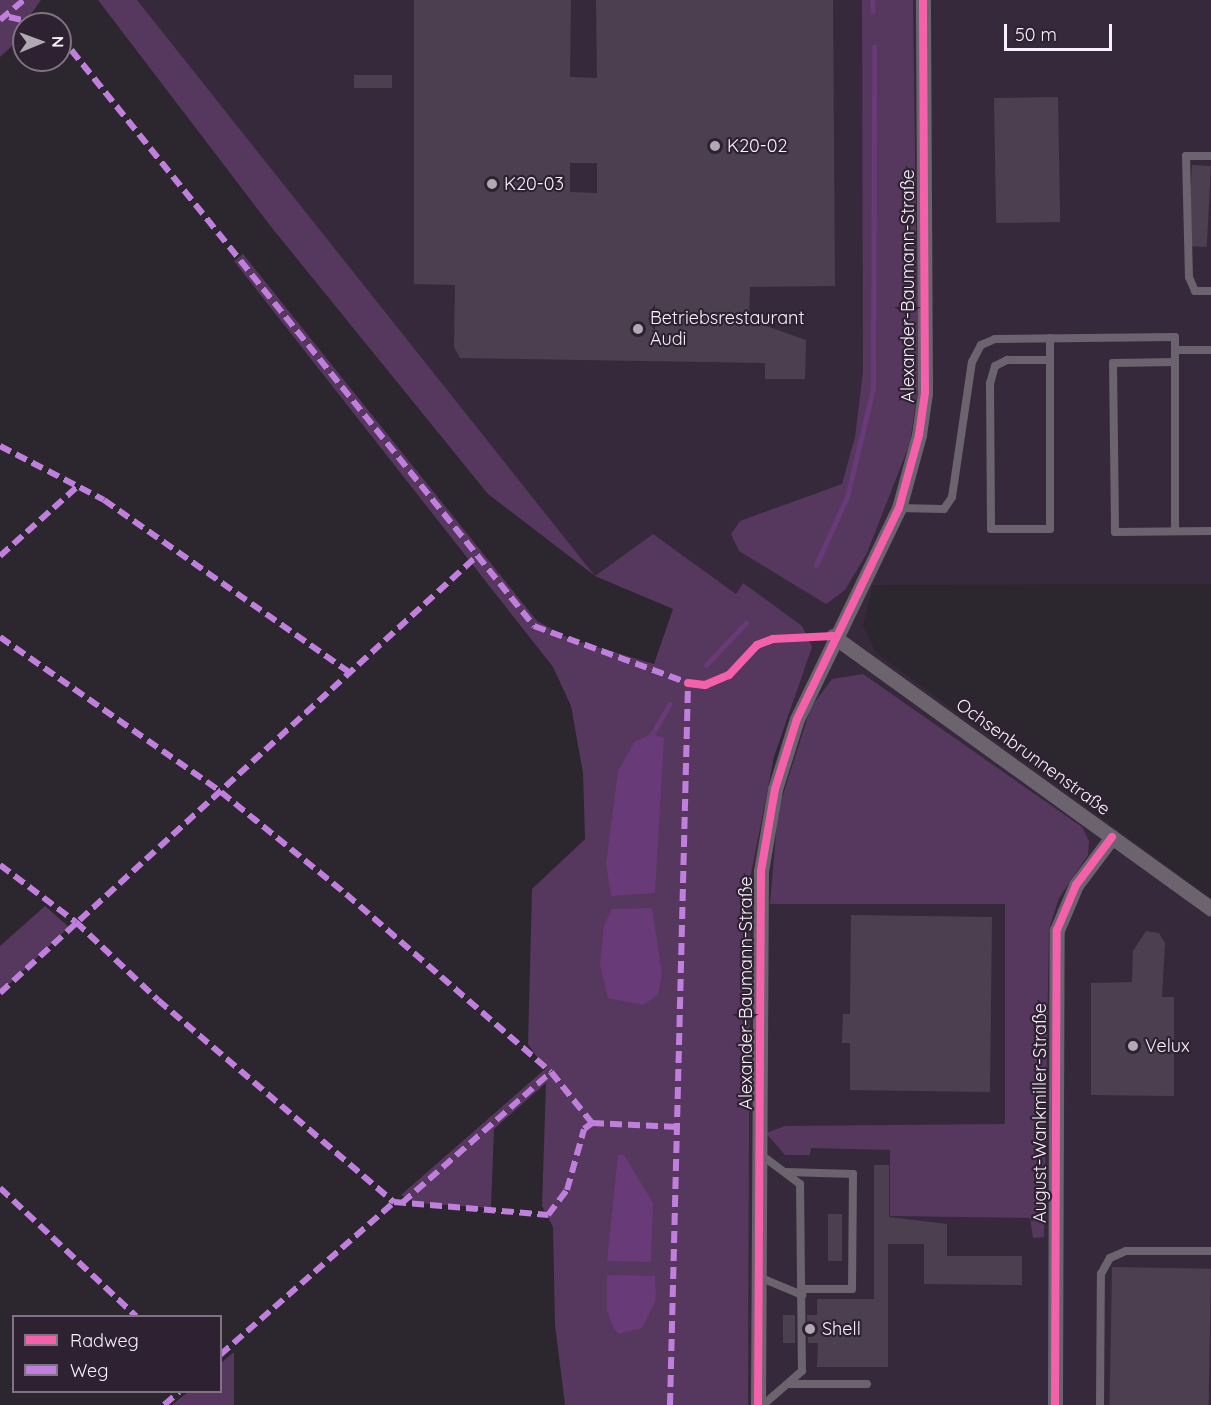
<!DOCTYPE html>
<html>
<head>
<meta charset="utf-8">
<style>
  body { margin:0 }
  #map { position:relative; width:1211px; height:1405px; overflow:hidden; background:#2c262e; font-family:Quicksand,sans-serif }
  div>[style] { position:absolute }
  .built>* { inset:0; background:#37293c }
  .green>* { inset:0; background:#56375e }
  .water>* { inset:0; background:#683a77 }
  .stream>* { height:4.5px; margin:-2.25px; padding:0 2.25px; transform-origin:2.25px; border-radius:2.25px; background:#683a77 }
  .building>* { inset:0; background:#4c4050; transform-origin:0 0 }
  .service>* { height:8px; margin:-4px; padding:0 4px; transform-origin:4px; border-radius:4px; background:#6b636d }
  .minor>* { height:15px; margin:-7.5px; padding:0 7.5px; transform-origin:7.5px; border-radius:7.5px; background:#6b636d }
  .quiet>* { height:6px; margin-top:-3px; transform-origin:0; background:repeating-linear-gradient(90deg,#c07fdc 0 12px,transparent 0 18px) }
  .cycleway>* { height:8px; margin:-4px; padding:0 4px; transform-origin:4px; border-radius:4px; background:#f560ab }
  .dots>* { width:16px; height:16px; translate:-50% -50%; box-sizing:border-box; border:3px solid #2e2232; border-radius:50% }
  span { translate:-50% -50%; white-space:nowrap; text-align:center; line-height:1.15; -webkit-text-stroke:4.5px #2e2232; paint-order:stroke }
  .poi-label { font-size:18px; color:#f8f0fb }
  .left { translate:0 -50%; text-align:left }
  .street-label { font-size:18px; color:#f8f0fb }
  .legend { position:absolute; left:12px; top:1315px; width:210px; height:78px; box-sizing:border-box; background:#2e2232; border:2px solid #7f7482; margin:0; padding:8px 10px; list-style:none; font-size:18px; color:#f8f0fb }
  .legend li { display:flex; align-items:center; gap:12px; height:30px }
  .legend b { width:30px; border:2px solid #7f7482 }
  .north { position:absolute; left:12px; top:12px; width:60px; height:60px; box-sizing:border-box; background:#2e2232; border:2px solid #7f7482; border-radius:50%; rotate:89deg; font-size:16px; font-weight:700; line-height:24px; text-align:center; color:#f8f0fb }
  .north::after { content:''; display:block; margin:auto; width:21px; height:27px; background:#b1a9b3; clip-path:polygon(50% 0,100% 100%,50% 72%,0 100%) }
  .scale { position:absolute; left:1004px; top:24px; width:108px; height:27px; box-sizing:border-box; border:3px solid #f8f0fb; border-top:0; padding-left:8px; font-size:18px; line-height:21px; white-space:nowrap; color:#f8f0fb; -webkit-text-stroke:4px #2e2232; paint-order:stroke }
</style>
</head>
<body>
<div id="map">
  <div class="built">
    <i style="clip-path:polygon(98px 0,1211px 0,1211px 584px,873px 585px,863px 626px,876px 653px,1211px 898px,1211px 1405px,748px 1405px,750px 879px,758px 818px,796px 693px,743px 583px,736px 595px,653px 534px,595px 576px,164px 35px,143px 53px)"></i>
  </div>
  <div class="green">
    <i style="clip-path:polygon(0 0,41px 0,24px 24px,24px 35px,0 57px)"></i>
    <i style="clip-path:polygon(98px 0,137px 0,595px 576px,653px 534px,736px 594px,743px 583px,802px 626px,812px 647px,774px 757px,750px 879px,748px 1405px,565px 1405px,555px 1325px,553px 1227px,542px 1206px,546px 1083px,494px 1129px,491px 1208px,417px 1203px,401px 1195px,545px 1069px,528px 1044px,532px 889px,585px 839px,583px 773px,571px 706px,553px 667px,234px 261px,243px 254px,537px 621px,570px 639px,654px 664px,673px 609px,595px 576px,488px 494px,272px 228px)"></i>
    <i style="clip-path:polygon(862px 0,913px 0,918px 389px,910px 443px,867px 553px,845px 590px,826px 604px,739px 551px,731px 534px,740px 521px,842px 484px,855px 437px,863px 372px)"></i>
    <i style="clip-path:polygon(863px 674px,1082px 827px,1089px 841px,1088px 855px,1059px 898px,1049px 929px,1044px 1237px,1033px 1238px,1030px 1218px,890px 1216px,890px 1150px,811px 1148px,810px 1155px,785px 1155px,766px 1133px,785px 1126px,1005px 1124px,1005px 904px,770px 904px,778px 810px,811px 707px,832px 679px)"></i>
    <i style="clip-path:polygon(45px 906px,69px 927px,0 993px,0 946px)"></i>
    <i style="clip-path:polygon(234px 1352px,234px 1405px,172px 1405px,188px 1392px,220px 1392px,221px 1363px)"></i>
  </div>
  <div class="water">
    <i style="clip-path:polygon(652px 734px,664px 738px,655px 893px,611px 896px,606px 864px,618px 771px,635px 741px)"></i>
    <i style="clip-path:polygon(652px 908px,662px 974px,658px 995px,643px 1005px,608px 998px,600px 965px,604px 925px,612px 909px)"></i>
    <i style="clip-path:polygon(618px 1155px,624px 1155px,653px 1203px,651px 1262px,607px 1261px)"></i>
    <i style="clip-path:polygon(607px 1275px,655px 1276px,656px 1300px,642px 1328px,619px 1334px,614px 1329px,607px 1311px)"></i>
  </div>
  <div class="stream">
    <i style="left:873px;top:0;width:11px;rotate:90deg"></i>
    <i style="left:816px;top:565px;width:75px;rotate:-65.5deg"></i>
    <i style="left:847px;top:497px;width:111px;rotate:-76.5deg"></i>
    <i style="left:873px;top:389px;width:342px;rotate:-89.8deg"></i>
    <i style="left:706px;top:665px;width:58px;rotate:-46.4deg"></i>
    <i style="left:650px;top:738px;width:39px;rotate:-60deg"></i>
  </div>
  <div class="building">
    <i style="clip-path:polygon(evenodd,414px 0,571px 0,570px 77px,597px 78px,596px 0,833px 0,835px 286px,750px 287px,749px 320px,806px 340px,805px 379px,765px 379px,765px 363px,460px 358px,454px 347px,455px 285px,414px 284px,414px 0,570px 163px,597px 163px,597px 193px,570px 192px,570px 163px)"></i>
    <i style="left:392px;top:75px;width:13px;height:38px;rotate:90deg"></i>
    <i style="left:1058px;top:97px;width:125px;height:64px;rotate:89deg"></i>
    <i style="left:1192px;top:165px;width:19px;height:81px;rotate:3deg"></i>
    <i style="clip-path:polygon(851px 915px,992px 917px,990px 1092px,850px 1090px,850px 1043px,842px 1043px,843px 1014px,850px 1014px)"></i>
    <i style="clip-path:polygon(1146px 931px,1159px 933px,1165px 943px,1162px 997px,1174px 997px,1174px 1096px,1091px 1095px,1091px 983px,1132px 982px,1133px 951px)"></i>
    <i style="clip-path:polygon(874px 1165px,889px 1165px,889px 1217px,947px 1224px,947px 1256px,1022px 1256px,1022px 1285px,924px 1284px,924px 1244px,888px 1244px,888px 1367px,817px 1367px,818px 1343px,808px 1343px,807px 1315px,817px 1315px,817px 1299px,874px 1299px)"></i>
    <i style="left:828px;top:1214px;width:14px;height:47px"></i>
    <i style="left:1112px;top:1267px;width:99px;height:138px;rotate:1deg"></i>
    <i style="left:783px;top:1315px;width:12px;height:28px"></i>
  </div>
  <div class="service">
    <i style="left:1211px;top:156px;width:25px;rotate:180deg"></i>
    <i style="left:1186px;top:156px;width:121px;rotate:88.6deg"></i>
    <i style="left:1189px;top:277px;width:15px;rotate:67deg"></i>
    <i style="left:1195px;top:291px;width:16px"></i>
    <i style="left:1050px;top:360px;width:43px;rotate:180deg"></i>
    <i style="left:1007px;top:360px;width:13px;rotate:153deg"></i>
    <i style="left:995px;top:366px;width:18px;rotate:106deg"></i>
    <i style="left:990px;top:383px;width:146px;rotate:89.6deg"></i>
    <i style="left:991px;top:529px;width:59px"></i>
    <i style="left:1050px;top:529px;width:191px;rotate:-90deg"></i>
    <i style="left:1175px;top:362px;width:62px;rotate:179.1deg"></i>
    <i style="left:1113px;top:363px;width:169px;rotate:89.3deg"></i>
    <i style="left:1115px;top:532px;width:96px;rotate:-0.6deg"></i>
    <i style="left:899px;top:508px;width:45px;rotate:1.3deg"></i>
    <i style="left:944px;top:509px;width:14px;rotate:-56deg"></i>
    <i style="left:952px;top:497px;width:136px;rotate:-81.6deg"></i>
    <i style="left:972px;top:362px;width:19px;rotate:-62deg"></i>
    <i style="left:981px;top:345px;width:15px;rotate:-23deg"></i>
    <i style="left:995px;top:339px;width:180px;rotate:-0.6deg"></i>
    <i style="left:1175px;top:337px;width:13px;rotate:90deg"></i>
    <i style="left:1175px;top:531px;width:181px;rotate:-90deg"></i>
    <i style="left:1175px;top:350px;width:36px"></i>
    <i style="left:760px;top:1154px;width:50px;rotate:36.9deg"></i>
    <i style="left:800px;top:1184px;width:187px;rotate:89.4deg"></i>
    <i style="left:802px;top:1371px;width:52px;rotate:138.9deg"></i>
    <i style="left:786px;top:1172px;width:67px;rotate:1.7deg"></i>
    <i style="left:853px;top:1174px;width:115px;rotate:90.5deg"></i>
    <i style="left:852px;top:1289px;width:51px;rotate:180deg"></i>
    <i style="left:759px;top:1277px;width:47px;rotate:22.7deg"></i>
    <i style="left:788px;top:1384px;width:79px"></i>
    <i style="left:1100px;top:1405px;width:131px;rotate:-89.6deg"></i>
    <i style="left:1101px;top:1274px;width:18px;rotate:-61deg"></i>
    <i style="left:1110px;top:1258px;width:17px;rotate:-24deg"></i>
    <i style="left:1126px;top:1251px;width:85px"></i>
  </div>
  <div class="minor">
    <i style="left:833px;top:636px;width:466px;rotate:35.8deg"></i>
    <i style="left:758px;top:1405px;width:534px;rotate:-89.68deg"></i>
    <i style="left:761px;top:871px;width:83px;rotate:-80.3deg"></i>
    <i style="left:775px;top:789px;width:73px;rotate:-72.6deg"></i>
    <i style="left:797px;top:719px;width:234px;rotate:-64.2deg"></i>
    <i style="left:899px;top:508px;width:76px;rotate:-74.7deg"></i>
    <i style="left:919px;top:435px;width:42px;rotate:-81.9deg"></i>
    <i style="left:925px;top:393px;width:393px;rotate:-90.3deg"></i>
    <i style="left:1055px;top:1405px;width:475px;rotate:-89.8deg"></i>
    <i style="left:1057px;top:930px;width:49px;rotate:-67.1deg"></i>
    <i style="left:1076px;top:885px;width:60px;rotate:-53.1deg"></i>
  </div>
  <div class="quiet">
    <i style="left:9px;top:17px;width:32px;rotate:13deg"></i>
    <i style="left:0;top:20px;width:31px;rotate:-40deg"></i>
    <i style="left:60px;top:36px;width:757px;rotate:51.22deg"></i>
    <i style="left:534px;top:626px;width:167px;rotate:20.3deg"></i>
    <i style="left:0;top:446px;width:117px;rotate:27.4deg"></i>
    <i style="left:104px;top:500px;width:301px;rotate:35.1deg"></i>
    <i style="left:0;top:556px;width:106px;rotate:-41.9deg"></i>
    <i style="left:0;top:637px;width:270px;rotate:35deg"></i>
    <i style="left:221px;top:792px;width:161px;rotate:39.2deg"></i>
    <i style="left:346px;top:894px;width:271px;rotate:41deg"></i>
    <i style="left:551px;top:1072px;width:65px;rotate:51.2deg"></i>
    <i style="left:0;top:865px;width:95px;rotate:36.9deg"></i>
    <i style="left:76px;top:922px;width:113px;rotate:43.6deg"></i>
    <i style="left:158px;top:1000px;width:311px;rotate:40.6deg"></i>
    <i style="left:394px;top:1202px;width:155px;rotate:4.8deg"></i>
    <i style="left:548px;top:1215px;width:31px;rotate:-53deg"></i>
    <i style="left:567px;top:1190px;width:63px;rotate:-74.4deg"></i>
    <i style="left:584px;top:1129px;width:10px;rotate:-37deg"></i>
    <i style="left:592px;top:1123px;width:86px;rotate:2.7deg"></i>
    <i style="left:0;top:993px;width:648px;rotate:-42.5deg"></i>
    <i style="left:0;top:1188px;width:187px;rotate:43.3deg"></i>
    <i style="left:402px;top:1203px;width:198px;rotate:-41.3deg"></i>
    <i style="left:220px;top:1355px;width:232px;rotate:-41.3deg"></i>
    <i style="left:164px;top:1405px;width:20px;rotate:-41deg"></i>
    <i style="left:670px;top:1405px;width:722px;rotate:-88.57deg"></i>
  </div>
  <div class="cycleway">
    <i style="left:688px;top:683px;width:17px;rotate:7deg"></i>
    <i style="left:705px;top:685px;width:26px;rotate:-23deg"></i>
    <i style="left:729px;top:675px;width:41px;rotate:-47deg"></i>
    <i style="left:757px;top:645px;width:17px;rotate:-21deg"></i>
    <i style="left:773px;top:639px;width:60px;rotate:-2.9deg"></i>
    <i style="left:758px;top:1405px;width:534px;rotate:-89.68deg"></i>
    <i style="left:761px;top:871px;width:83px;rotate:-80.3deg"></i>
    <i style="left:775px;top:789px;width:73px;rotate:-72.6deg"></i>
    <i style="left:797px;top:719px;width:234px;rotate:-64.2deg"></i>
    <i style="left:899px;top:508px;width:76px;rotate:-74.7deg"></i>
    <i style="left:919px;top:435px;width:42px;rotate:-81.9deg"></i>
    <i style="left:925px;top:393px;width:393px;rotate:-90.3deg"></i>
    <i style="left:1055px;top:1405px;width:475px;rotate:-89.8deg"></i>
    <i style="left:1057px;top:930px;width:49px;rotate:-67.1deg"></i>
    <i style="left:1076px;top:885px;width:60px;rotate:-53.1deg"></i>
  </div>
  <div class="dots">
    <i style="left:715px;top:146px;background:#b1a9b3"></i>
    <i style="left:492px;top:184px;background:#b1a9b3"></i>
    <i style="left:638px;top:329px;background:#b1a9b3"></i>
    <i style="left:1133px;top:1046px;background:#b1a9b3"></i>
    <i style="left:810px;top:1329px;background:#b1a9b3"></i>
  </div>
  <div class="poi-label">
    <span class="left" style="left:727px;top:146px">K20-02</span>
    <span class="left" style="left:504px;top:184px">K20-03</span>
    <span class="left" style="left:650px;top:329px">Betriebsrestaurant<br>Audi</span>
    <span class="left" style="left:1145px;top:1046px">Velux</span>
    <span class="left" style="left:822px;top:1329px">Shell</span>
  </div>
  <div class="street-label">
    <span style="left:908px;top:286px;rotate:-90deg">Alexander-Baumann-Straße</span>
    <span style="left:1033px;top:757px;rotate:36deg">Ochsenbrunnenstraße</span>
    <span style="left:746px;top:993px;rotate:-90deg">Alexander-Baumann-Straße</span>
    <span style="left:1040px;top:1113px;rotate:-90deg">August-Wankmiller-Straße</span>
  </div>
  <ul class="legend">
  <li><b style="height:8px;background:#f560ab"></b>Radweg</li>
  <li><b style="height:8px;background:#c07fdc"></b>Weg</li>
  </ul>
  <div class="north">N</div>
  <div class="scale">50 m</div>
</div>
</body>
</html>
